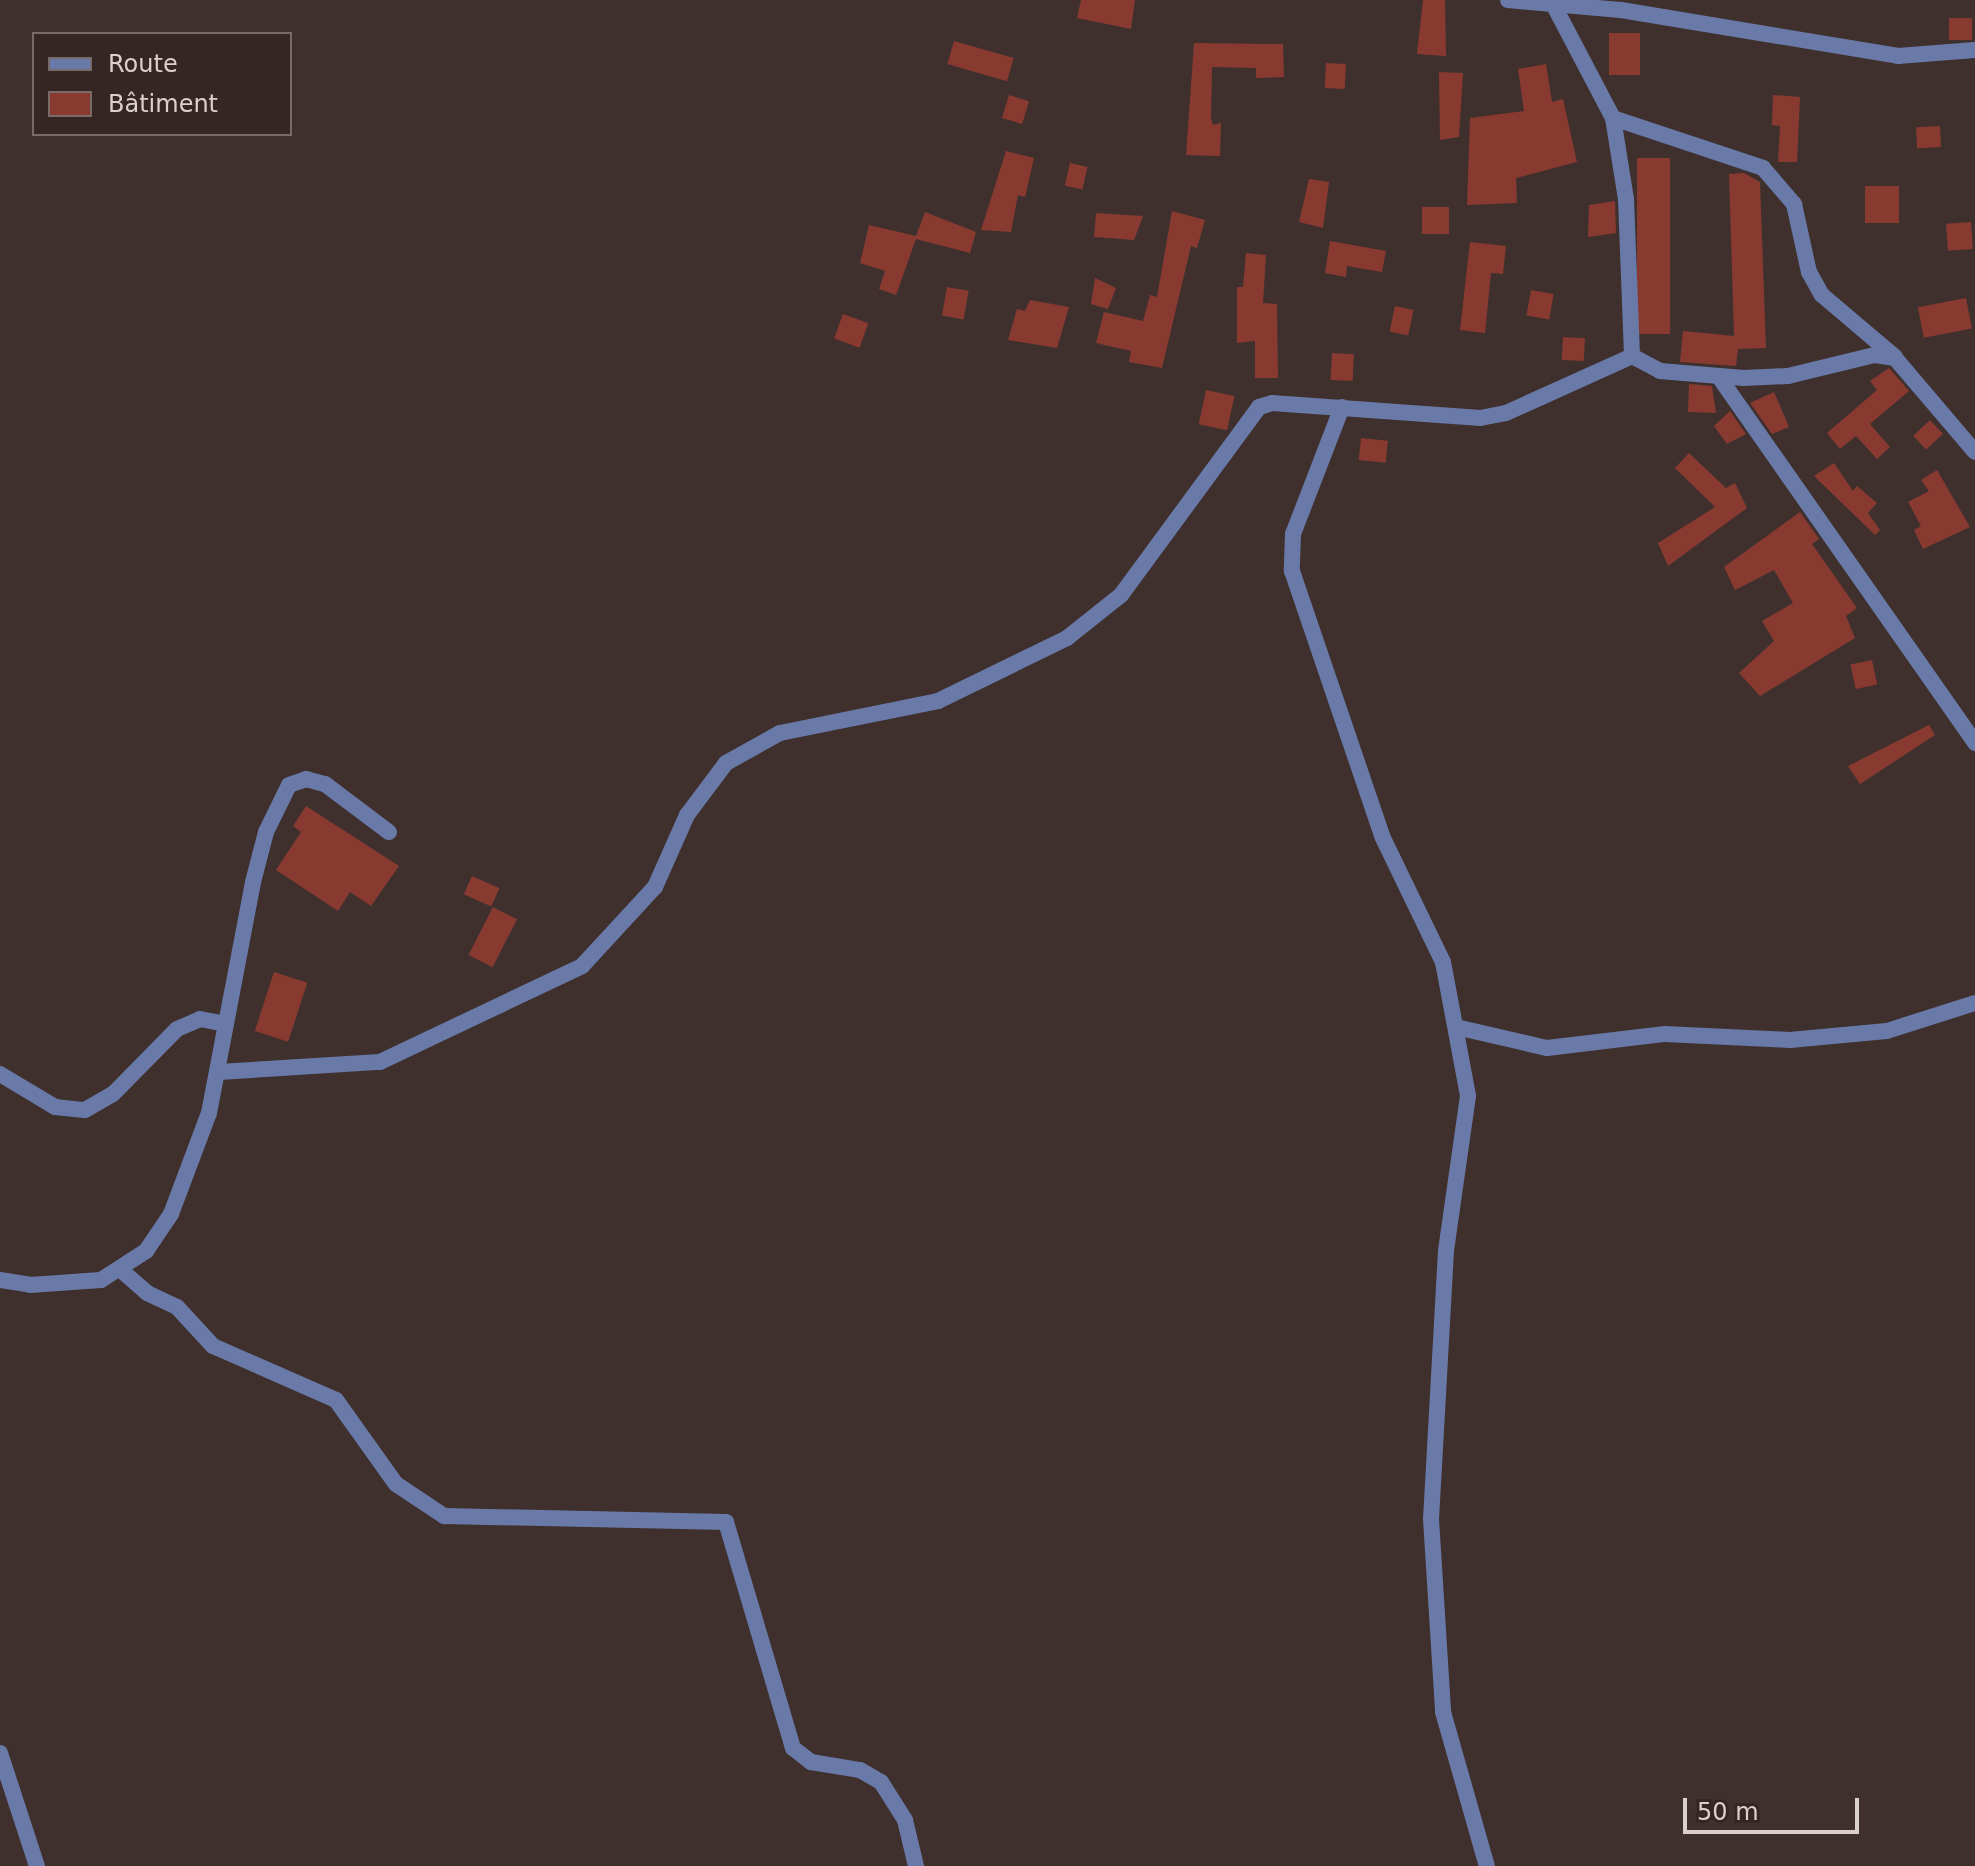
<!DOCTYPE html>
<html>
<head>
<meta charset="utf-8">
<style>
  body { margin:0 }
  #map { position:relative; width:1975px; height:1866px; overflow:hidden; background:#3f302e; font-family:"DejaVu Sans",sans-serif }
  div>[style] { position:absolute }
  .building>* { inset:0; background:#883a31; transform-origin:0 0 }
  .minor>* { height:16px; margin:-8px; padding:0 8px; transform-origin:8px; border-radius:8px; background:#697aa9 }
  span { translate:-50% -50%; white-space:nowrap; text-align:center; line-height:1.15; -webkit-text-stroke:6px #352624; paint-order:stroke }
  .legend { position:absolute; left:32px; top:32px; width:260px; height:104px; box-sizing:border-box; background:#352624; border:2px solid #776a68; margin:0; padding:10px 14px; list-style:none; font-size:24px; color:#dad0cf }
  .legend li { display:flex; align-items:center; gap:16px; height:40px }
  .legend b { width:40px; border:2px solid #776a68 }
  .scale { position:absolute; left:1683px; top:1798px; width:176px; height:36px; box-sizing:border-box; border:4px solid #dad0cf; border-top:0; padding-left:10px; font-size:24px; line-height:28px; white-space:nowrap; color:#dad0cf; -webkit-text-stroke:6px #352624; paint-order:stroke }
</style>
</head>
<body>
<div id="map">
  <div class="building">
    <i style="clip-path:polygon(1081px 0,1135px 0,1131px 29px,1077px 18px)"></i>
    <i style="clip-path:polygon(1423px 0,1445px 0,1446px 56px,1417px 54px)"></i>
    <i style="left:1949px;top:18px;width:23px;height:22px"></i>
    <i style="left:1609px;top:33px;width:31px;height:42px"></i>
    <i style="left:954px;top:41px;width:62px;height:24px;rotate:16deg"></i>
    <i style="clip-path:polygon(1194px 43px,1283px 44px,1284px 77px,1256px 78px,1256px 68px,1212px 67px,1211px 118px,1213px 125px,1221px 123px,1220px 156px,1186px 155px)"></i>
    <i style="left:1326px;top:63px;width:20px;height:25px;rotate:3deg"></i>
    <i style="clip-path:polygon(1546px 64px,1552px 102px,1563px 99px,1577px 162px,1516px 178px,1517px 203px,1467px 205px,1470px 118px,1524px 111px,1518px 69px)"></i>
    <i style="clip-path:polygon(1439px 72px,1463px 73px,1459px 137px,1440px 140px)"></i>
    <i style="left:1009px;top:95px;width:21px;height:24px;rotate:17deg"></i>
    <i style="clip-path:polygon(1773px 95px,1800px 97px,1797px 162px,1778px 162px,1780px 126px,1772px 125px)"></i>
    <i style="left:1940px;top:126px;width:21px;height:24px;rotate:87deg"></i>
    <i style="clip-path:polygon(1006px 151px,1034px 158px,1025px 197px,1018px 195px,1011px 232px,981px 230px)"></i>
    <i style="left:1637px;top:158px;width:33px;height:176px"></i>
    <i style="left:1070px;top:163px;width:18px;height:23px;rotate:13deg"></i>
    <i style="clip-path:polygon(1744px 173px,1760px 182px,1766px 348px,1738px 349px,1736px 366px,1680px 362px,1683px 331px,1734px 336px,1729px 174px)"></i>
    <i style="clip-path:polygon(1309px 179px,1329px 182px,1323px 228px,1299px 222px)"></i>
    <i style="left:1865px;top:186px;width:34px;height:37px"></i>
    <i style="clip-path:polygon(1615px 201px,1616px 233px,1588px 237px,1589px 205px)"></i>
    <i style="left:1449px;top:207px;width:27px;height:27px;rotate:90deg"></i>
    <i style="clip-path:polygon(1172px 211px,1205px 220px,1197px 248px,1191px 246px,1162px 368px,1129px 362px,1131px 351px,1096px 343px,1104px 312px,1143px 321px,1150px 295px,1157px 297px)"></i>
    <i style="clip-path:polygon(925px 212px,976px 232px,970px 253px,916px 239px,896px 295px,879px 289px,885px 271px,860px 263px,869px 225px,916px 236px)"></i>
    <i style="clip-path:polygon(1096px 213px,1143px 216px,1134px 240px,1094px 237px)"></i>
    <i style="left:1971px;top:222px;width:27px;height:25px;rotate:86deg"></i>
    <i style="clip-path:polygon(1330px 241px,1386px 251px,1382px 272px,1347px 266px,1346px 277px,1325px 273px)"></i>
    <i style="clip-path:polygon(1470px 242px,1506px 246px,1503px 274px,1491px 273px,1485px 333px,1460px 330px)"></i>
    <i style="clip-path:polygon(1246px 253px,1266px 255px,1263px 303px,1277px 304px,1278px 378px,1255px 378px,1255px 341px,1237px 343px,1237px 287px,1243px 287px)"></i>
    <i style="clip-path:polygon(1095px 278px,1116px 288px,1108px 309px,1091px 304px)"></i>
    <i style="left:947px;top:287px;width:22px;height:29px;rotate:10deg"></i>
    <i style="left:1531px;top:290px;width:23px;height:26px;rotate:10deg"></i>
    <i style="left:1966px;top:298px;width:31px;height:49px;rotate:79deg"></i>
    <i style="clip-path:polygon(1030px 300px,1069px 307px,1057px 348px,1008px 340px,1017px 309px,1025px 311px)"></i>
    <i style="left:1395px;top:306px;width:19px;height:26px;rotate:12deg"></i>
    <i style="left:843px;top:314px;width:27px;height:26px;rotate:20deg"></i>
    <i style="left:1563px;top:337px;width:22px;height:23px;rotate:3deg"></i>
    <i style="left:1332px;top:353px;width:22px;height:27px;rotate:3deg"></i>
    <i style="clip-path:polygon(1889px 368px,1909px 391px,1870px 424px,1890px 447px,1877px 459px,1856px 436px,1840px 449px,1827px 433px,1877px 390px,1870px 381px)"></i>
    <i style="clip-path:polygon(1689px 384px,1712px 386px,1716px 413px,1688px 412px)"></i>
    <i style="left:1206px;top:390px;width:29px;height:35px;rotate:12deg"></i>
    <i style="clip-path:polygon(1774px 392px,1789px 427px,1772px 434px,1750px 403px)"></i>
    <i style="clip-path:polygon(1730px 411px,1746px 434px,1727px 444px,1714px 426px)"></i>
    <i style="left:1930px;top:420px;width:19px;height:23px;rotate:47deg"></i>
    <i style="left:1361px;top:438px;width:27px;height:22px;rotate:6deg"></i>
    <i style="clip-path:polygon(1689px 453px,1726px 488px,1735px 483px,1747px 508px,1668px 566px,1658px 543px,1715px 507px,1675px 468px)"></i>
    <i style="clip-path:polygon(1834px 463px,1853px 491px,1857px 486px,1877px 503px,1868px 513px,1880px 530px,1875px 535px,1814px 476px)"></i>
    <i style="clip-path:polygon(1937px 470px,1970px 527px,1923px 549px,1914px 530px,1921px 526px,1908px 502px,1929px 491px,1921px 480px)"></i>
    <i style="clip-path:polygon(1800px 512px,1819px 539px,1812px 544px,1857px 608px,1846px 616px,1855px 638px,1760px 696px,1739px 673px,1774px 641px,1762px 621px,1793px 603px,1774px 570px,1735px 590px,1724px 567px)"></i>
    <i style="left:1872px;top:660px;width:25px;height:22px;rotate:78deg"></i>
    <i style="clip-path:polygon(1929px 725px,1935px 735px,1860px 784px,1848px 766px)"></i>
    <i style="clip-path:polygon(306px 806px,399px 866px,371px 906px,350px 892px,338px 911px,276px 870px,301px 832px,293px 826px)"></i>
    <i style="left:472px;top:876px;width:30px;height:20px;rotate:24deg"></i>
    <i style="left:493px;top:907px;width:27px;height:54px;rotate:27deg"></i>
    <i style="left:274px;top:972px;width:35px;height:62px;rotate:18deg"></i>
  </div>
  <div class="minor">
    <i style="left:1508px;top:0;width:113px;rotate:5.1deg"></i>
    <i style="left:1621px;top:10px;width:281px;rotate:9.4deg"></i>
    <i style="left:1898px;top:56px;width:77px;rotate:-4.5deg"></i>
    <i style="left:1551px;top:0;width:133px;rotate:62.3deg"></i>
    <i style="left:1613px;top:118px;width:82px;rotate:80.9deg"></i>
    <i style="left:1626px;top:199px;width:157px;rotate:87.8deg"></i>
    <i style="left:1632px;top:356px;width:32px;rotate:28deg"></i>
    <i style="left:1660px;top:371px;width:84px;rotate:4.8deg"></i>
    <i style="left:1744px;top:378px;width:44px;rotate:-2.6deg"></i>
    <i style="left:1788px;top:376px;width:89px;rotate:-13.6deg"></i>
    <i style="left:1875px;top:355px;width:20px;rotate:9deg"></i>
    <i style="left:1895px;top:358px;width:123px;rotate:49.6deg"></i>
    <i style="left:1613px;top:118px;width:158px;rotate:18.4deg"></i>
    <i style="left:1763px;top:168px;width:48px;rotate:49.3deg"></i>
    <i style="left:1794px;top:204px;width:70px;rotate:77.6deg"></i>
    <i style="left:1809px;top:272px;width:26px;rotate:61deg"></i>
    <i style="left:1822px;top:295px;width:96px;rotate:40.3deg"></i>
    <i style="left:1719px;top:377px;width:447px;rotate:55deg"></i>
    <i style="left:1342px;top:407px;width:136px;rotate:111.1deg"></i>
    <i style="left:1293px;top:534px;width:37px;rotate:92deg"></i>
    <i style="left:1292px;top:571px;width:280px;rotate:71.2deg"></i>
    <i style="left:1382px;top:836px;width:140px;rotate:64.2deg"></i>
    <i style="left:1443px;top:962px;width:136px;rotate:79.4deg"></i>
    <i style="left:1468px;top:1096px;width:157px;rotate:98.1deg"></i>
    <i style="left:1446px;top:1251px;width:268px;rotate:93.2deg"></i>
    <i style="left:1431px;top:1519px;width:193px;rotate:86.4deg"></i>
    <i style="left:1443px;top:1712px;width:160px;rotate:74.1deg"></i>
    <i style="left:1456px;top:1027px;width:93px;rotate:13deg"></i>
    <i style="left:1547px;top:1048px;width:119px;rotate:-6.8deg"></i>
    <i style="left:1665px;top:1034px;width:125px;rotate:2.7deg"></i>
    <i style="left:1790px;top:1040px;width:97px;rotate:-5.3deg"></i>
    <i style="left:1887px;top:1031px;width:92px;rotate:-17.7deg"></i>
    <i style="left:219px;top:1072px;width:161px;rotate:-3.6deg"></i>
    <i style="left:380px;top:1062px;width:224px;rotate:-25.4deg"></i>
    <i style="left:582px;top:966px;width:108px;rotate:-47.3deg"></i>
    <i style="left:655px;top:887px;width:79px;rotate:-66deg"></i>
    <i style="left:687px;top:815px;width:65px;rotate:-53.1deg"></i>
    <i style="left:726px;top:763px;width:62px;rotate:-29.1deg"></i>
    <i style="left:780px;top:733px;width:161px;rotate:-11.4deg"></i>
    <i style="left:938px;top:701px;width:144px;rotate:-26deg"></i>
    <i style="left:1067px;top:638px;width:69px;rotate:-38.5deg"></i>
    <i style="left:1121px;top:595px;width:233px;rotate:-53.7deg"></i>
    <i style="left:1259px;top:407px;width:14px;rotate:-17deg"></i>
    <i style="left:1272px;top:403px;width:209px;rotate:4.1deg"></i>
    <i style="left:1480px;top:418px;width:26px;rotate:-11deg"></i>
    <i style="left:1506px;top:413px;width:138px;rotate:-24.3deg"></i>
    <i style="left:0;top:1074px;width:64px;rotate:31deg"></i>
    <i style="left:55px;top:1107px;width:30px;rotate:6deg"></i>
    <i style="left:85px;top:1110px;width:32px;rotate:-30deg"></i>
    <i style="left:113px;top:1094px;width:91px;rotate:-45.4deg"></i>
    <i style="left:177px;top:1029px;width:25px;rotate:-23deg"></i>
    <i style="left:200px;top:1019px;width:26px;rotate:11deg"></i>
    <i style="left:122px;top:1271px;width:33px;rotate:41deg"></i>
    <i style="left:147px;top:1293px;width:33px;rotate:25deg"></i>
    <i style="left:177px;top:1307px;width:53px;rotate:47.3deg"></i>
    <i style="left:213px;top:1346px;width:134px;rotate:23.7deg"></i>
    <i style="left:336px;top:1400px;width:103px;rotate:54.5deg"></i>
    <i style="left:396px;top:1484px;width:58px;rotate:33.7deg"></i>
    <i style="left:444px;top:1516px;width:282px;rotate:1.2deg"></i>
    <i style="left:726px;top:1522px;width:236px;rotate:73.5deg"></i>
    <i style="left:793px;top:1748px;width:23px;rotate:38deg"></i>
    <i style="left:811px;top:1762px;width:50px;rotate:9.3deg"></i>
    <i style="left:860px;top:1770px;width:24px;rotate:30deg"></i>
    <i style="left:881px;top:1782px;width:45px;rotate:57.7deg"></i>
    <i style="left:905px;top:1820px;width:47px;rotate:76.6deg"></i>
    <i style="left:0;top:1280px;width:30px;rotate:9deg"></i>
    <i style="left:30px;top:1285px;width:71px;rotate:-4deg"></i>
    <i style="left:101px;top:1280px;width:54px;rotate:-32.8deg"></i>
    <i style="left:146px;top:1251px;width:45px;rotate:-56deg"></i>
    <i style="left:171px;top:1214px;width:108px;rotate:-69.4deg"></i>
    <i style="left:209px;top:1113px;width:235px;rotate:-79.2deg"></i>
    <i style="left:253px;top:882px;width:52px;rotate:-75.4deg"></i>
    <i style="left:266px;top:832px;width:52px;rotate:-63.9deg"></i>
    <i style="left:289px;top:785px;width:18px;rotate:-19deg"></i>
    <i style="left:306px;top:779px;width:20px;rotate:15deg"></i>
    <i style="left:325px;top:784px;width:80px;rotate:36.9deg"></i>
    <i style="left:0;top:1753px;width:119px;rotate:71.9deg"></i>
  </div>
  <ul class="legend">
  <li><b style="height:10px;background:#697aa9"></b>Route</li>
  <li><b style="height:22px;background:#883a31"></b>Bâtiment</li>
  </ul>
  <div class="scale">50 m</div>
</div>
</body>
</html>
